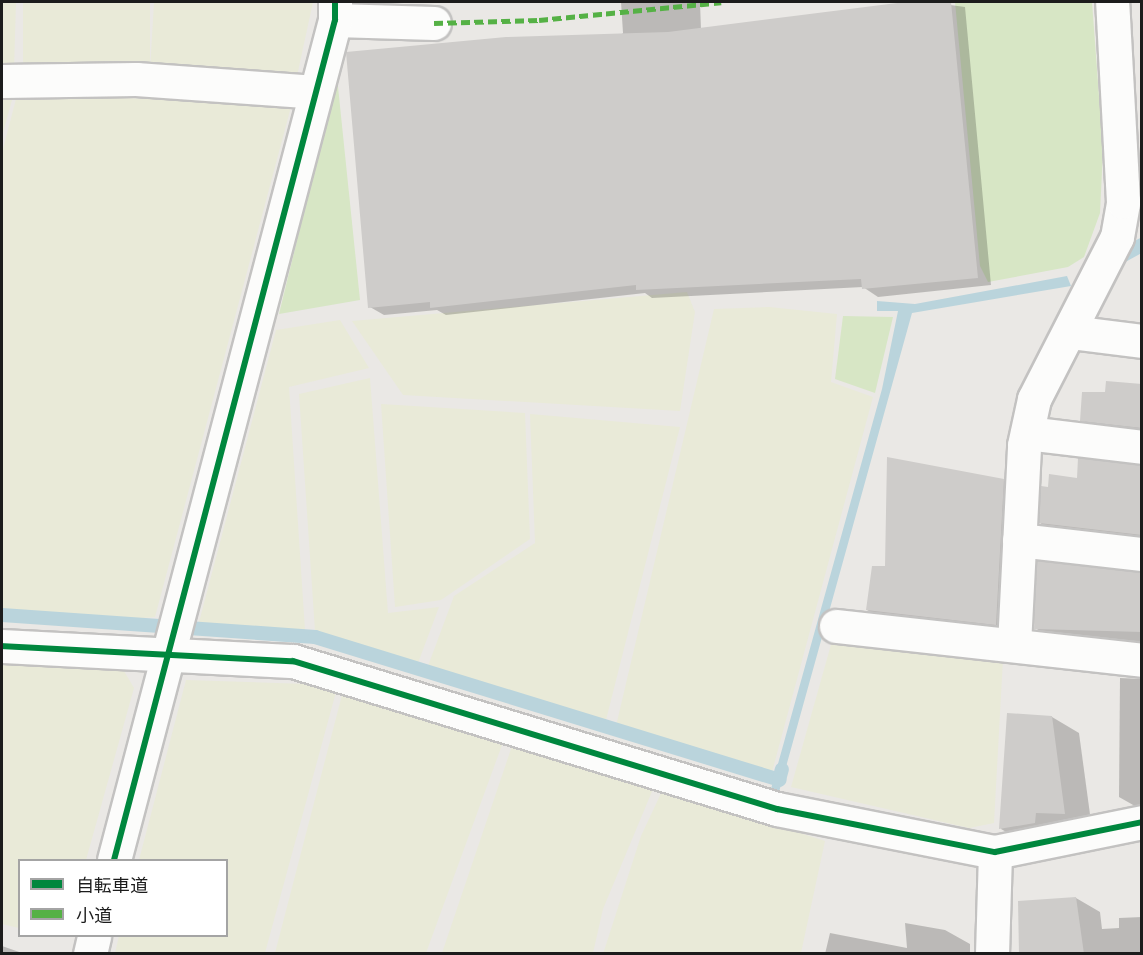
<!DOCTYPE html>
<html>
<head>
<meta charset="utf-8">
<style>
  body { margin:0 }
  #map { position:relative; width:1143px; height:955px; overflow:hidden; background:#eae8e5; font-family:Figtree,"Noto Sans JP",sans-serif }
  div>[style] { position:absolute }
  .farmland>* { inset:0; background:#e9ead8; transform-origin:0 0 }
  .grass>* { inset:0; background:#d7e6c5 }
  .water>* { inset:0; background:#bad4dc }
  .shadow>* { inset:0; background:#0003 }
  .stream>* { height:14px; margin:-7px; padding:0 7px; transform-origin:7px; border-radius:7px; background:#bad4dc }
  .building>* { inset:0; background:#ceccca }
  .roads { filter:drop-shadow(2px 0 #c3c2c1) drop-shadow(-2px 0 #c3c2c1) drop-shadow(0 2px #c3c2c1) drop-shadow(0 -2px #c3c2c1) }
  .minor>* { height:33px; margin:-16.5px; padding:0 16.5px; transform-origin:16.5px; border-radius:16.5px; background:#fcfcfb }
  .quiet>* { height:4.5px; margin-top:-2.25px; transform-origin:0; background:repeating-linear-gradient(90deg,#55b145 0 9px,transparent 0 13.5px) }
  .cycleway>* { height:6px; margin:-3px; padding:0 3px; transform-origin:3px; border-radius:3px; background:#00873e }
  span { translate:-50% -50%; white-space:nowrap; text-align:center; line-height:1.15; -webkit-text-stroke:4.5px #fff; paint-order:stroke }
  .frame { position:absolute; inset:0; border:3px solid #1c1c1c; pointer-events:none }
  .legend { position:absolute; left:18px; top:859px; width:210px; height:78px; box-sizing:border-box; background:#fff; border:2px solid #a4a4a4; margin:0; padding:8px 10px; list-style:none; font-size:18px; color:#1c1c1c }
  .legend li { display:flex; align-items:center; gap:12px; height:30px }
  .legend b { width:30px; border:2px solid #a4a4a4 }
</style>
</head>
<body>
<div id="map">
  <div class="farmland">
    <i style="clip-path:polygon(2px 2px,16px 2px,14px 70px,2px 70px)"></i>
    <i style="left:23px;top:2px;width:127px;height:66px"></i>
    <i style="clip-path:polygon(154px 2px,313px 2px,297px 76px,150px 71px)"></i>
    <i style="clip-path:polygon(2px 93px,14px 93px,2px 136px)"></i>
    <i style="clip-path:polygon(17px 95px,292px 103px,155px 617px,117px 620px,2px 610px,2px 153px)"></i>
    <i style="clip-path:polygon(687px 292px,695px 312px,680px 411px,403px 395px,352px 321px)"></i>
    <i style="clip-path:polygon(769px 307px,837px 314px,831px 382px,873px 397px,772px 772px,616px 726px,714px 309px)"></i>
    <i style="clip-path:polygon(340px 320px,369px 368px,289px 387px,305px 630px,198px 626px,276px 330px)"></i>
    <i style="clip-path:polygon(370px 378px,388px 613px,439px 607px,418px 663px,315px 631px,299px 394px)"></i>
    <i style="clip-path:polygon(381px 404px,525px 413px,530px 539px,441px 600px,395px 607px)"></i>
    <i style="clip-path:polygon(530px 414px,680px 427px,606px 720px,428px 666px,454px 596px,535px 543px)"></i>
    <i style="clip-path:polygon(832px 641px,1003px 659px,994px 823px,969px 828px,791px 787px)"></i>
    <i style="clip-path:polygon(2px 659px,124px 671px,134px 688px,86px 860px,20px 860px,19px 928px,2px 924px)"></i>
    <i style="clip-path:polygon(186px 680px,306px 684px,336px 692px,265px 953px,115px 953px,119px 936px,226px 936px,226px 860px,139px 860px)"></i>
    <i style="clip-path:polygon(342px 695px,502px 745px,426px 953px,275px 953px)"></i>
    <i style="clip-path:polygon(512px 746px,653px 789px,603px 909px,593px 953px,442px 953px)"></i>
    <i style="clip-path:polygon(663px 789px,825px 841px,801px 953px,603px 954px,641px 836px)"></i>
  </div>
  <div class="grass">
    <i style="clip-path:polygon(955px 2px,1092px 2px,1103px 150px,1100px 213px,1084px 257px,1068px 267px,988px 282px,980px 266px)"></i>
    <i style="clip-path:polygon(337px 77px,360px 300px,279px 314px)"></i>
    <i style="clip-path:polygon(843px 316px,893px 317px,875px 393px,835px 379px)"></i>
  </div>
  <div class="water">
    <i style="clip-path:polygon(1067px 276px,1071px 286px,912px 313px,779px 792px,771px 789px,882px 389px,898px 311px,877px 311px,877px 301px,915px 304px)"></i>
  </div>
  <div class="shadow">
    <i style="clip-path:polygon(621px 2px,700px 2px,701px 30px,928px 2px,965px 7px,991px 285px,878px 297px,863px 287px,652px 298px,645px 293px,446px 315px,437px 310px,384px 315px,370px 307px,623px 33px)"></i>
    <i style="clip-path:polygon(1142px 386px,1142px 440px,1108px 435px,1082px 420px,1106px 393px)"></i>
    <i style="clip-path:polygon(1142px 467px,1142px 546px,1067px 538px,1040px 523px,1049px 489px)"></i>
    <i style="clip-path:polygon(1003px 480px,1030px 496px,1023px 640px,895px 625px,867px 610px,886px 567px)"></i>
    <i style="clip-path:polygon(1142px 574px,1142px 650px,1061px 643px,1035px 628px)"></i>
    <i style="clip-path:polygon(1120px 678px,1142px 679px,1142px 810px,1119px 797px)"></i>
    <i style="clip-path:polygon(1052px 717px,1079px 733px,1092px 829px,1028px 844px,1001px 829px)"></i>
    <i style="clip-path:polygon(1076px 898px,1100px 912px,1102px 929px,1119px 928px,1119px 918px,1142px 917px,1142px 954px,1021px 954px)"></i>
    <i style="clip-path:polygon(905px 923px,945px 930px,970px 944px,970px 954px,825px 954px,830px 933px,907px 948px)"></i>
    <i style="clip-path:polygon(2px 946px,25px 954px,2px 954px)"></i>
  </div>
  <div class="stream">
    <i style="left:1111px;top:262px;width:35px;rotate:-29deg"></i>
    <i style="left:2px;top:615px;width:314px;rotate:4deg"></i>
    <i style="left:315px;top:637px;width:486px;rotate:17.1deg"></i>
    <i style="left:779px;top:780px;width:11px;rotate:-75deg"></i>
  </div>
  <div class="building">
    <i style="clip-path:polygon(905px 2px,951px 2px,978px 278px,862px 289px,861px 279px,636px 290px,636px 285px,430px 308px,430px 302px,368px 308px,346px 52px,506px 37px,668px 32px)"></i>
    <i style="clip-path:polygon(1106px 381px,1142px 384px,1142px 428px,1080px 421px,1082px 392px,1105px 392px)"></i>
    <i style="clip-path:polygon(887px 457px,1004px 479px,996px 625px,866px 610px,872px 566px,885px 566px)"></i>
    <i style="clip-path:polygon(1078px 458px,1142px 465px,1142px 535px,1039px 523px,1041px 486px,1048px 487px,1049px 474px,1077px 478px)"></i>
    <i style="clip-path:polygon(1037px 561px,1142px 572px,1142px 632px,1034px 629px)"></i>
    <i style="clip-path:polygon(1007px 713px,1052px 716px,1065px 814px,1036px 813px,1035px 823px,999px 829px)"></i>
    <i style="clip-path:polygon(1076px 897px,1084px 954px,1019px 954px,1018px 901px)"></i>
  </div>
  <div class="roads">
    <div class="minor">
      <i style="left:335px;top:20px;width:99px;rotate:1.7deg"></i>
      <i style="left:2px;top:81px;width:134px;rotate:-0.9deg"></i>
      <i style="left:136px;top:79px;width:180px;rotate:4.1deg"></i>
      <i style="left:1070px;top:332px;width:73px;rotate:7.1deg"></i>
      <i style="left:1027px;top:433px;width:116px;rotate:6.9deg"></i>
      <i style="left:1019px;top:540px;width:124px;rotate:6.5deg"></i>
      <i style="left:836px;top:626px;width:308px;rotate:6.3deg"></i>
      <i style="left:1014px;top:645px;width:200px;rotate:-87.1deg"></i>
      <i style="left:1024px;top:445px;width:47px;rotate:-77.7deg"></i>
      <i style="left:1034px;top:399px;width:182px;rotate:-62.9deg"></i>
      <i style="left:1117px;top:237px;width:36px;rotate:-80deg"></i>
      <i style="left:1123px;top:202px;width:200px;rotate:-93.1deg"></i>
      <i style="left:2px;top:646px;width:291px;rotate:3deg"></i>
      <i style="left:293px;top:661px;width:506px;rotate:17deg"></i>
      <i style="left:777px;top:809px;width:222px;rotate:11.2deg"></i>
      <i style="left:995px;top:852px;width:150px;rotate:-11.5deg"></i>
      <i style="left:114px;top:860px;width:869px;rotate:-75.26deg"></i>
      <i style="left:335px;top:20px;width:18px;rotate:-90deg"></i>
      <i style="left:90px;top:954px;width:18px;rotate:-77deg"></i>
      <i style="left:992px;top:954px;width:102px;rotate:-88.3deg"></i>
    </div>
  </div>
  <div class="quiet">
    <i style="left:434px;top:23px;width:105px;rotate:-1.6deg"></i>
    <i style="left:539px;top:20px;width:183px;rotate:-5.6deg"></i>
  </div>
  <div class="cycleway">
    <i style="left:2px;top:646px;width:291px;rotate:3deg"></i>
    <i style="left:293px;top:661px;width:506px;rotate:17deg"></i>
    <i style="left:777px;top:809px;width:222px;rotate:11.2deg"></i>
    <i style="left:995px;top:852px;width:150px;rotate:-11.5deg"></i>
    <i style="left:114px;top:860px;width:869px;rotate:-75.26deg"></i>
    <i style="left:335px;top:20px;width:18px;rotate:-90deg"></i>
  </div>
  <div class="frame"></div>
  <ul class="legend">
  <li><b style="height:8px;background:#00873e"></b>自転車道</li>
  <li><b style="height:8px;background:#55b145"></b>小道</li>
  </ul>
</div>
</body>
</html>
